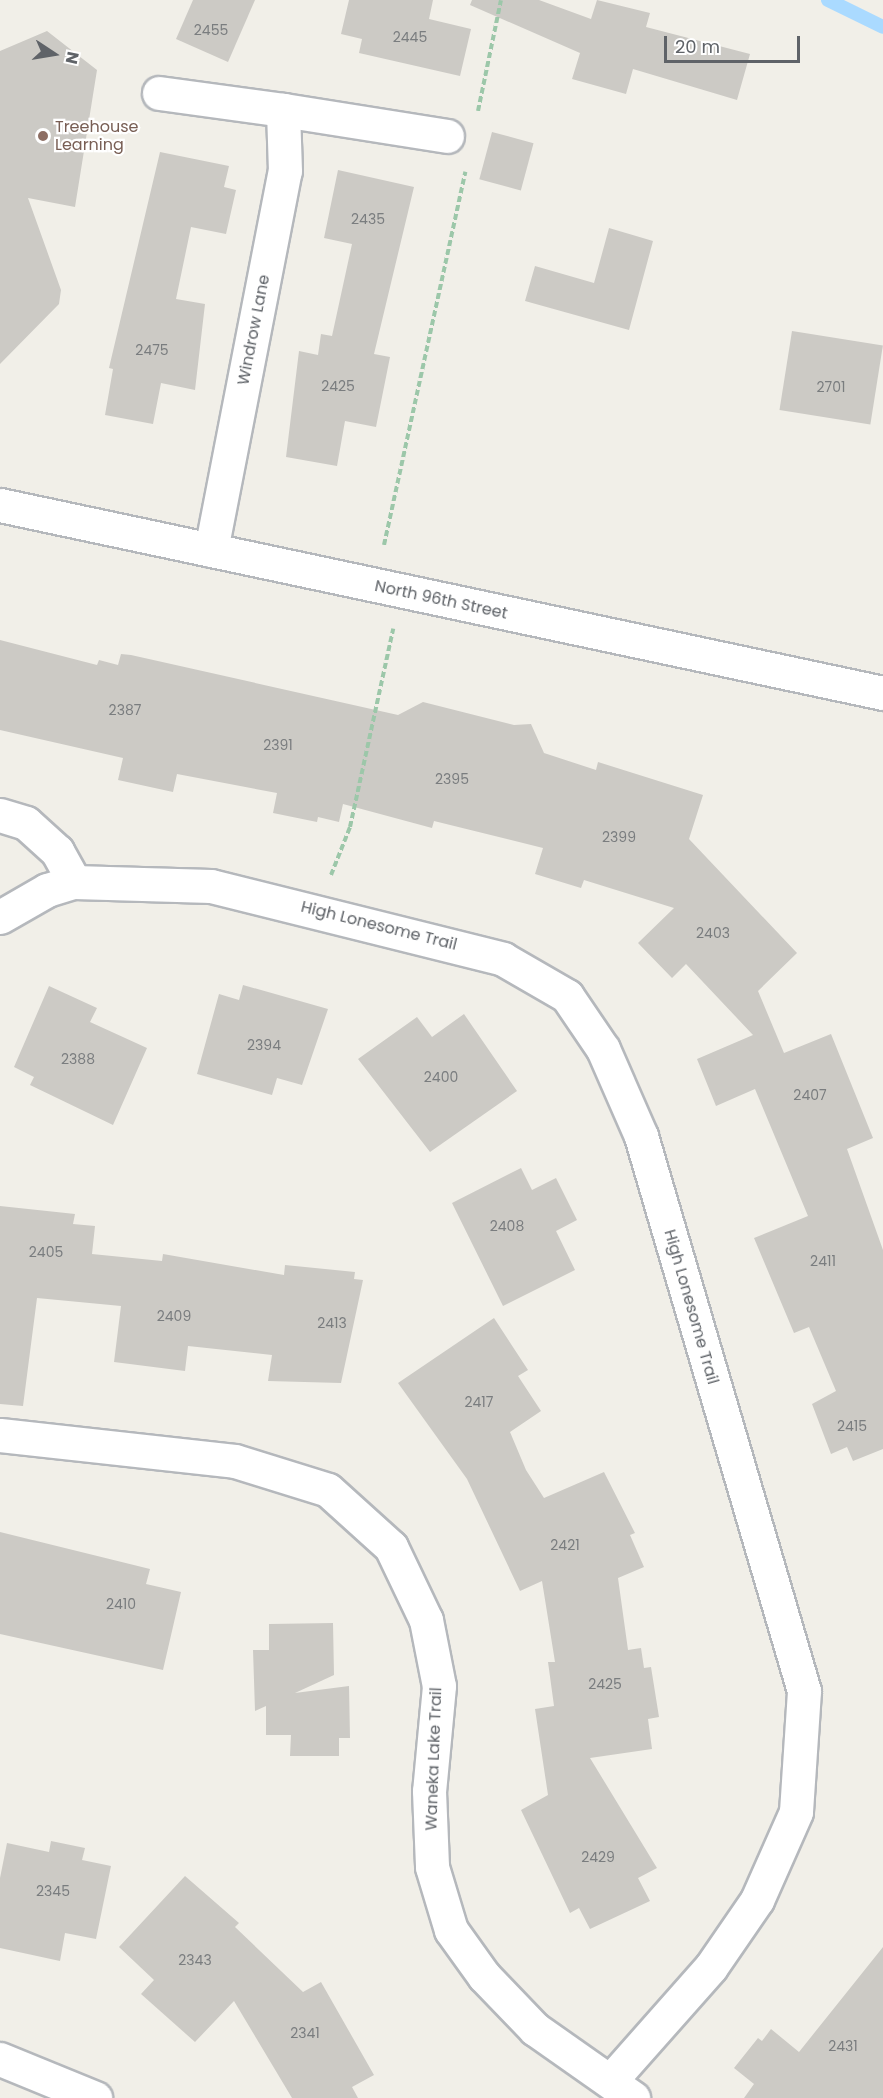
<!DOCTYPE html>
<html>
<head>
<meta charset="utf-8">
<style>
  body { margin:0 }
  #map { position:relative; width:883px; height:2098px; overflow:hidden; background:#f1efe8; font-family:Poppins,sans-serif }
  div>[style] { position:absolute }
  .stream>* { height:14px; margin:-7px; padding:0 7px; transform-origin:7px; border-radius:7px; background:#aadaff }
  .building>* { inset:0; background:#cccac5; transform-origin:0 0 }
  .path>* { height:4px; margin-top:-2px; transform-origin:0; background:repeating-linear-gradient(90deg,#9cc7a9 0 6px,transparent 0 9px) }
  .roads { filter:drop-shadow(2px 0 #b5b8bc) drop-shadow(-2px 0 #b5b8bc) drop-shadow(0 2px #b5b8bc) drop-shadow(0 -2px #b5b8bc) }
  .street>* { height:33px; margin:-16.5px; padding:0 16.5px; transform-origin:16.5px; border-radius:16.5px; background:#fff }
  .dots>* { width:16px; height:16px; translate:-50% -50%; box-sizing:border-box; border:3px solid #fff; border-radius:50% }
  span { translate:-50% -50%; white-space:nowrap; text-align:center; line-height:1.15; -webkit-text-stroke:4.5px #fff; paint-order:stroke }
  .number-label { font-size:14px; color:#7a7d7f }
  .number-label span { -webkit-text-stroke-width:0 }
  .education-label { font-size:16px; color:#785e54 }
  .left { translate:0 -50%; text-align:left }
  .street-label { font-size:16px; color:#5f6368 }
  .north { position:absolute; left:24px; top:24px; width:60px; height:60px; -webkit-text-stroke:4px #fff; paint-order:stroke; rotate:102deg; font-size:16px; font-weight:700; line-height:24px; text-align:center; color:#5f6368 }
  .north::after { content:''; display:block; margin:auto; width:21px; height:27px; background:#5f6368; clip-path:polygon(50% 0,100% 100%,50% 72%,0 100%) }
  .scale { position:absolute; left:664px; top:36px; width:136px; height:27px; box-sizing:border-box; border:3px solid #5f6368; border-top:0; padding-left:8px; font-size:18px; line-height:21px; white-space:nowrap; color:#5f6368; -webkit-text-stroke:4px #fff; paint-order:stroke }
</style>
</head>
<body>
<div id="map">
  <div class="stream">
    <i style="left:828px;top:0;width:61px;rotate:26.1deg"></i>
  </div>
  <div class="building">
    <i style="clip-path:polygon(193px 0,255px 0,228px 62px,176px 39px)"></i>
    <i style="clip-path:polygon(349px 0,433px 0,429px 19px,471px 29px,460px 76px,359px 53px,362px 39px,341px 34px)"></i>
    <i style="clip-path:polygon(472px 0,539px 0,591px 19px,597px 0,650px 13px,646px 27px,750px 54px,737px 100px,633px 69px,626px 94px,572px 79px,580px 53px,470px 5px)"></i>
    <i style="clip-path:polygon(47px 31px,97px 70px,75px 207px,28px 198px,61px 290px,59px 304px,0 364px,0 51px)"></i>
    <i style="left:492px;top:132px;width:43px;height:49px;rotate:15deg"></i>
    <i style="clip-path:polygon(160px 152px,229px 166px,224px 187px,236px 190px,226px 234px,191px 227px,176px 299px,205px 304px,195px 390px,161px 383px,153px 424px,105px 415px,113px 369px,109px 368px)"></i>
    <i style="clip-path:polygon(338px 170px,414px 187px,374px 354px,390px 357px,376px 427px,345px 421px,337px 466px,286px 457px,299px 351px,318px 355px,321px 334px,332px 336px,352px 244px,324px 238px)"></i>
    <i style="clip-path:polygon(609px 228px,653px 241px,629px 330px,525px 301px,535px 266px,594px 283px)"></i>
    <i style="left:792px;top:331px;width:92px;height:80px;rotate:9deg"></i>
    <i style="clip-path:polygon(0 640px,97px 665px,99px 660px,118px 665px,121px 654px,131px 655px,398px 715px,423px 702px,514px 725px,531px 724px,544px 753px,596px 770px,598px 762px,703px 795px,689px 839px,797px 953px,758px 991px,784px 1053px,831px 1034px,873px 1138px,847px 1149px,883px 1250px,883px 1449px,853px 1461px,847px 1447px,831px 1454px,812px 1404px,836px 1391px,809px 1327px,794px 1333px,754px 1238px,808px 1216px,755px 1089px,716px 1106px,697px 1059px,753px 1035px,686px 964px,672px 978px,638px 943px,674px 908px,584px 880px,581px 888px,535px 874px,543px 848px,434px 821px,432px 828px,343px 804px,339px 822px,318px 817px,317px 822px,273px 813px,277px 793px,177px 774px,173px 792px,118px 780px,123px 758px,0 730px)"></i>
    <i style="clip-path:polygon(243px 985px,328px 1009px,302px 1085px,277px 1078px,272px 1095px,197px 1074px,219px 994px,239px 1000px)"></i>
    <i style="clip-path:polygon(49px 986px,97px 1008px,90px 1022px,147px 1048px,113px 1125px,30px 1085px,34px 1077px,14px 1067px)"></i>
    <i style="clip-path:polygon(464px 1014px,517px 1091px,430px 1152px,358px 1059px,417px 1017px,432px 1037px)"></i>
    <i style="clip-path:polygon(521px 1168px,532px 1190px,556px 1178px,577px 1220px,556px 1231px,575px 1270px,503px 1306px,452px 1203px)"></i>
    <i style="clip-path:polygon(0 1206px,75px 1214px,73px 1224px,95px 1226px,92px 1254px,162px 1261px,163px 1254px,284px 1275px,285px 1265px,355px 1272px,354px 1279px,363px 1280px,341px 1383px,268px 1381px,272px 1355px,188px 1346px,185px 1371px,114px 1362px,121px 1306px,37px 1298px,23px 1406px,0 1404px)"></i>
    <i style="clip-path:polygon(494px 1318px,528px 1370px,518px 1376px,541px 1411px,510px 1432px,526px 1470px,544px 1498px,604px 1472px,635px 1533px,630px 1535px,644px 1567px,618px 1578px,628px 1650px,641px 1648px,644px 1668px,651px 1667px,659px 1717px,648px 1719px,652px 1749px,590px 1758px,657px 1868px,638px 1878px,650px 1901px,590px 1929px,579px 1908px,570px 1913px,521px 1810px,548px 1795px,535px 1709px,554px 1706px,548px 1662px,555px 1662px,542px 1581px,520px 1591px,467px 1479px,398px 1383px)"></i>
    <i style="clip-path:polygon(0 1532px,150px 1569px,146px 1584px,181px 1592px,163px 1670px,0 1634px)"></i>
    <i style="clip-path:polygon(333px 1623px,334px 1675px,295px 1693px,349px 1686px,350px 1738px,339px 1738px,339px 1756px,290px 1756px,291px 1735px,266px 1735px,266px 1706px,255px 1711px,253px 1650px,269px 1650px,269px 1624px)"></i>
    <i style="clip-path:polygon(51px 1841px,85px 1848px,82px 1860px,111px 1866px,96px 1939px,65px 1933px,60px 1961px,0 1948px,0 1878px,7px 1843px,49px 1852px)"></i>
    <i style="clip-path:polygon(185px 1876px,239px 1923px,235px 1927px,303px 1992px,321px 1982px,374px 2075px,352px 2087px,358px 2098px,292px 2098px,234px 2001px,195px 2042px,141px 1994px,154px 1980px,119px 1947px)"></i>
    <i style="clip-path:polygon(883px 1947px,883px 2098px,744px 2098px,754px 2084px,734px 2068px,758px 2038px,762px 2041px,771px 2029px,799px 2052px)"></i>
  </div>
  <div class="path">
    <i style="left:478px;top:111px;width:113px;rotate:-78.3deg"></i>
    <i style="left:384px;top:545px;width:382px;rotate:-77.7deg"></i>
    <i style="left:331px;top:875px;width:52px;rotate:-68.4deg"></i>
    <i style="left:350px;top:827px;width:203px;rotate:-77.7deg"></i>
  </div>
  <div class="roads">
    <div class="street">
      <i style="left:159px;top:93px;width:125px;rotate:7.8deg"></i>
      <i style="left:0;top:505px;width:903px;rotate:12.02deg"></i>
      <i style="left:211px;top:550px;width:386px;rotate:-79deg"></i>
      <i style="left:285px;top:171px;width:61px;rotate:-91.9deg"></i>
      <i style="left:283px;top:110px;width:166px;rotate:9deg"></i>
      <i style="left:0;top:815px;width:27px;rotate:17deg"></i>
      <i style="left:26px;top:823px;width:42px;rotate:42.1deg"></i>
      <i style="left:57px;top:851px;width:35px;rotate:61deg"></i>
      <i style="left:0;top:917px;width:54px;rotate:-29.9deg"></i>
      <i style="left:47px;top:890px;width:28px;rotate:-17deg"></i>
      <i style="left:74px;top:882px;width:137px;rotate:1.7deg"></i>
      <i style="left:211px;top:886px;width:301px;rotate:14deg"></i>
      <i style="left:503px;top:959px;width:74px;rotate:30deg"></i>
      <i style="left:567px;top:996px;width:64px;rotate:55.8deg"></i>
      <i style="left:603px;top:1049px;width:95px;rotate:66.4deg"></i>
      <i style="left:641px;top:1136px;width:578px;rotate:73.63deg"></i>
      <i style="left:804px;top:1691px;width:121px;rotate:93.8deg"></i>
      <i style="left:796px;top:1812px;width:96px;rotate:113.9deg"></i>
      <i style="left:757px;top:1900px;width:81px;rotate:124.5deg"></i>
      <i style="left:711px;top:1967px;width:151px;rotate:131.5deg"></i>
      <i style="left:0;top:1435px;width:236px;rotate:6.3deg"></i>
      <i style="left:235px;top:1461px;width:97px;rotate:17.3deg"></i>
      <i style="left:328px;top:1490px;width:85px;rotate:42.1deg"></i>
      <i style="left:391px;top:1547px;width:81px;rotate:64.4deg"></i>
      <i style="left:426px;top:1620px;width:67px;rotate:78.9deg"></i>
      <i style="left:439px;top:1686px;width:105px;rotate:95.4deg"></i>
      <i style="left:429px;top:1791px;width:76px;rotate:87.7deg"></i>
      <i style="left:432px;top:1867px;width:66px;rotate:73.2deg"></i>
      <i style="left:451px;top:1930px;width:57px;rotate:54.3deg"></i>
      <i style="left:484px;top:1976px;width:74px;rotate:46.1deg"></i>
      <i style="left:535px;top:2029px;width:120px;rotate:35.1deg"></i>
      <i style="left:0;top:2059px;width:103px;rotate:22.3deg"></i>
    </div>
  </div>
  <div class="dots">
    <i style="left:43px;top:136px;background:#8d6e63"></i>
  </div>
  <div class="number-label">
    <span style="left:211px;top:30px">2455</span>
    <span style="left:410px;top:37px">2445</span>
    <span style="left:368px;top:219px">2435</span>
    <span style="left:152px;top:350px">2475</span>
    <span style="left:338px;top:386px">2425</span>
    <span style="left:831px;top:387px">2701</span>
    <span style="left:125px;top:710px">2387</span>
    <span style="left:278px;top:745px">2391</span>
    <span style="left:452px;top:779px">2395</span>
    <span style="left:619px;top:837px">2399</span>
    <span style="left:713px;top:933px">2403</span>
    <span style="left:264px;top:1045px">2394</span>
    <span style="left:78px;top:1059px">2388</span>
    <span style="left:441px;top:1077px">2400</span>
    <span style="left:810px;top:1095px">2407</span>
    <span style="left:507px;top:1226px">2408</span>
    <span style="left:46px;top:1252px">2405</span>
    <span style="left:823px;top:1261px">2411</span>
    <span style="left:174px;top:1316px">2409</span>
    <span style="left:332px;top:1323px">2413</span>
    <span style="left:479px;top:1402px">2417</span>
    <span style="left:852px;top:1426px">2415</span>
    <span style="left:565px;top:1545px">2421</span>
    <span style="left:121px;top:1604px">2410</span>
    <span style="left:605px;top:1684px">2425</span>
    <span style="left:598px;top:1857px">2429</span>
    <span style="left:53px;top:1891px">2345</span>
    <span style="left:195px;top:1960px">2343</span>
    <span style="left:305px;top:2033px">2341</span>
    <span style="left:843px;top:2046px">2431</span>
  </div>
  <div class="education-label">
    <span class="left" style="left:55px;top:136px">Treehouse<br>Learning</span>
  </div>
  <div class="street-label">
    <span style="left:254px;top:330px;rotate:-79deg">Windrow Lane</span>
    <span style="left:441px;top:600px;rotate:12deg">North 96th Street</span>
    <span style="left:379px;top:926px;rotate:14deg">High Lonesome Trail</span>
    <span style="left:691px;top:1307px;rotate:74deg">High Lonesome Trail</span>
    <span style="left:434px;top:1759px;rotate:-88deg">Waneka Lake Trail</span>
  </div>
  <div class="north">N</div>
  <div class="scale">20 m</div>
</div>
</body>
</html>
